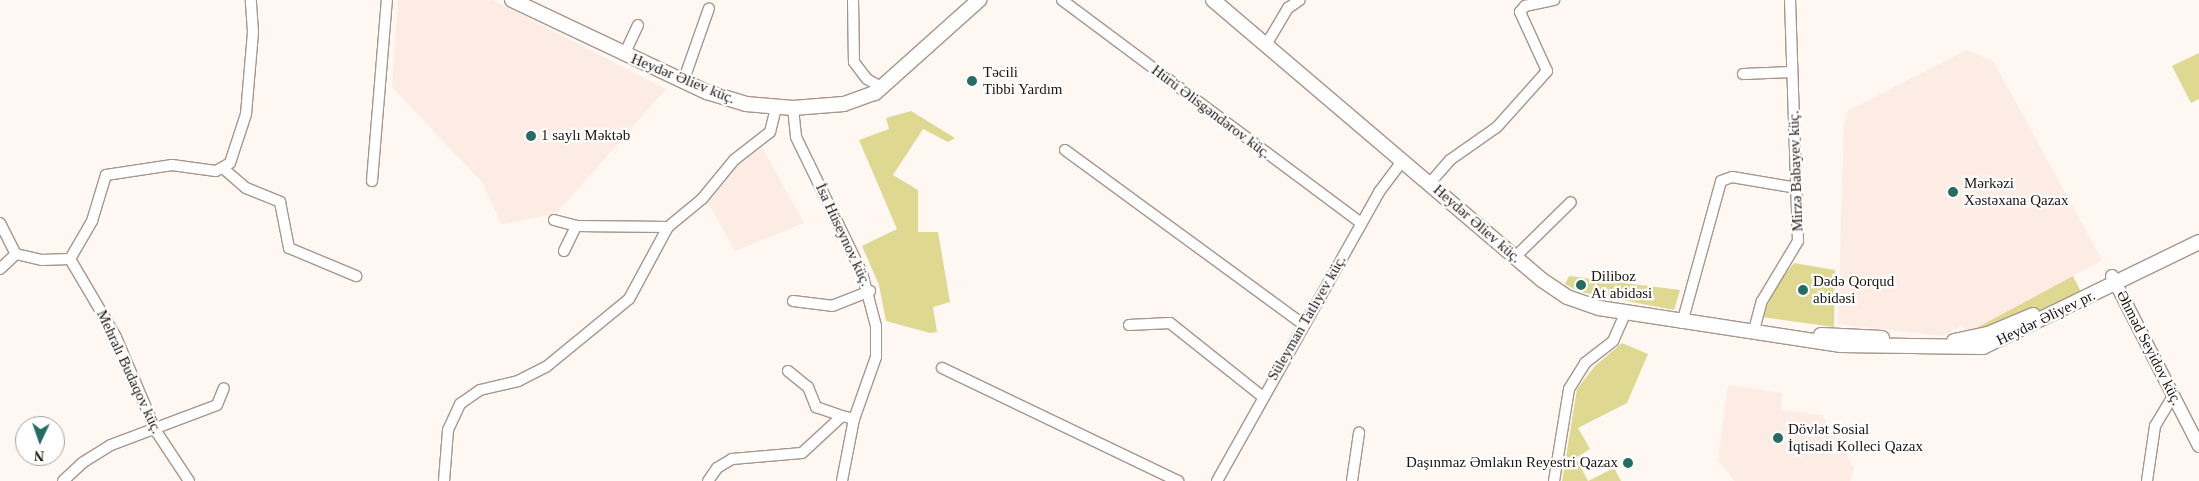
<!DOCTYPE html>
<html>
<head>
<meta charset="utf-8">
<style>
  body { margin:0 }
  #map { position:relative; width:2199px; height:481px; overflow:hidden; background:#fef7f2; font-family:Georgia,serif }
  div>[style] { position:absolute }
  .built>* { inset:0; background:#fcece3 }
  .green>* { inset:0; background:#ded890 }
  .roads { filter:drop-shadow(1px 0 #a8968c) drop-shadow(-1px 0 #a8968c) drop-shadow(0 1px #a8968c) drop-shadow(0 -1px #a8968c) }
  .minor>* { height:10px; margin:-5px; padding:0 5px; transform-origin:5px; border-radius:5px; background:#fff }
  .tertiary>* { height:12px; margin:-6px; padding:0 6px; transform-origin:6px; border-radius:6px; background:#fff }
  .secondary>* { height:14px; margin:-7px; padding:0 7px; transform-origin:7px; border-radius:7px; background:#fff }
  .dots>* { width:14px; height:14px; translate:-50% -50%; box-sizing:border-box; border:2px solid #fff; border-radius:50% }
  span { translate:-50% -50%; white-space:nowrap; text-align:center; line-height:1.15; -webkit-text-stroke:4.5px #fff; paint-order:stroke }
  .poi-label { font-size:15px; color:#1c1612 }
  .left { translate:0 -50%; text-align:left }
  .right { translate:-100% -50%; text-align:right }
  .street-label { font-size:15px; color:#1c1612 }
  .north { position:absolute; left:15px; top:416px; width:50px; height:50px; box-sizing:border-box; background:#fff; border:1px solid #a4a2a0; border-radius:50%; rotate:183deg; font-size:14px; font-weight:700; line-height:20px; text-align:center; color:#1c1612 }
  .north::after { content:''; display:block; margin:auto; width:18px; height:22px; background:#256d63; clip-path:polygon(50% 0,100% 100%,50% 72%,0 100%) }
</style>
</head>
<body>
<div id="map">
  <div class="built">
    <i style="clip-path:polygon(398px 0,492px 0,666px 89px,556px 214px,501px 224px,483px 183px,392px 87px)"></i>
    <i style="clip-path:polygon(1967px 50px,1993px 61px,2102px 260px,1967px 333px,1962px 325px,1943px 336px,1838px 324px,1844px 125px,1848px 111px)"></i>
    <i style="clip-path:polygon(762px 148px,804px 223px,735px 251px,708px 202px,740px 161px)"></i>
    <i style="clip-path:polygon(1728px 385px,1782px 393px,1781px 410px,1822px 415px,1854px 468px,1850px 481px,1735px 481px,1718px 460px)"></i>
  </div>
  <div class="green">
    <i style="clip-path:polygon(2199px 53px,2199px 99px,2191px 103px,2172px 66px)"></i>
    <i style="clip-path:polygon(911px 111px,955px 138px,948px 142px,923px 129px,893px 175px,918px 190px,918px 232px,938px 232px,950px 302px,933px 307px,937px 332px,930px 333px,886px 321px,879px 285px,862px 246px,897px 229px,859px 140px,889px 129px,886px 118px)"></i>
    <i style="clip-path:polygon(1794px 263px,1835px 270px,1834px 327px,1762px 317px,1776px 286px)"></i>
    <i style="clip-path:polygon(1569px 276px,1680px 290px,1674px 310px,1580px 292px,1565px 284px)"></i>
    <i style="clip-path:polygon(2073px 276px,2081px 292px,1997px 333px,1967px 333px)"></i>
    <i style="clip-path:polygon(1622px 343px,1648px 354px,1627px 403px,1578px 428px,1590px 449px,1576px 458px,1588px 481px,1614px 468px,1621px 481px,1562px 481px,1577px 389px,1595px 366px)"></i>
  </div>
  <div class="roads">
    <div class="minor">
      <i style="left:853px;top:0;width:62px;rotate:89.1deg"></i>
      <i style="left:854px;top:62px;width:21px;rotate:53deg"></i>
      <i style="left:867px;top:79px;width:16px;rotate:30deg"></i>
      <i style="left:1062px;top:0;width:373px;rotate:36.7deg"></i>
      <i style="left:1266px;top:45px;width:43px;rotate:-59.3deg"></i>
      <i style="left:1288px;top:8px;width:14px;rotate:-34deg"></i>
      <i style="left:624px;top:55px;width:33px;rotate:-65deg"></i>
      <i style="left:1743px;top:74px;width:49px;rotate:-2.3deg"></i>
      <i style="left:683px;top:82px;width:78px;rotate:-70.6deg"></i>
      <i style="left:793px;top:108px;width:29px;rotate:84deg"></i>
      <i style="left:796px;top:137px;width:151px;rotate:64.1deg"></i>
      <i style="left:862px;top:273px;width:55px;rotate:75.2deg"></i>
      <i style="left:876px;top:326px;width:31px;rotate:90deg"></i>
      <i style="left:876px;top:357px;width:66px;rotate:109.5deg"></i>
      <i style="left:854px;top:419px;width:63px;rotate:101deg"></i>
      <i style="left:1065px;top:150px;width:295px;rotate:36.2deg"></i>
      <i style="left:224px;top:169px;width:29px;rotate:41deg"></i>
      <i style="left:246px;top:188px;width:37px;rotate:22deg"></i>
      <i style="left:280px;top:202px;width:47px;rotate:78.9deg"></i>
      <i style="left:289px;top:248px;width:73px;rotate:22.7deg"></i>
      <i style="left:372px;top:181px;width:182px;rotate:-85.3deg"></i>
      <i style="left:1430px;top:183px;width:30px;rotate:-49deg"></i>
      <i style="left:1450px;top:160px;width:57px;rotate:-35.1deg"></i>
      <i style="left:1497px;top:127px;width:75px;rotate:-48.2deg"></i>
      <i style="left:1547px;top:71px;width:65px;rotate:-114.6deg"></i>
      <i style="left:1520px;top:12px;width:8px;rotate:-50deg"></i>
      <i style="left:1525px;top:6px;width:30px;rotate:-12deg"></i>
      <i style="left:554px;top:220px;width:23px;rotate:15deg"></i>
      <i style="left:576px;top:226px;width:92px;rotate:0.6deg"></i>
      <i style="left:0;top:223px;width:35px;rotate:63deg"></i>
      <i style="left:16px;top:254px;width:22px;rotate:137deg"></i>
      <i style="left:564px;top:251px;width:28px;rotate:-64deg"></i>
      <i style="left:16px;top:254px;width:27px;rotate:13deg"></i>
      <i style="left:42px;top:260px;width:28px;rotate:-2deg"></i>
      <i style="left:1515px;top:257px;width:78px;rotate:-44.5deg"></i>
      <i style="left:793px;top:301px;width:39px;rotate:7deg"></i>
      <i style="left:832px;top:306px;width:41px;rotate:-21.5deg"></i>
      <i style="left:1682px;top:323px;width:147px;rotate:-74.6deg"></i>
      <i style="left:1721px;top:181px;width:12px;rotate:-20deg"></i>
      <i style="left:1732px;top:177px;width:66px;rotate:9.6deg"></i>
      <i style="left:1129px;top:325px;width:41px;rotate:-2.8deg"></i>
      <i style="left:1170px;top:323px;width:119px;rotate:38.5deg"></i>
      <i style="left:1754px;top:330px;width:30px;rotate:-75deg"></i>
      <i style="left:1762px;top:301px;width:70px;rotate:-59deg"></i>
      <i style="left:1798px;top:241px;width:241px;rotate:-91.9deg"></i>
      <i style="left:942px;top:368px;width:262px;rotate:25.6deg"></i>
      <i style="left:788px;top:371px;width:26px;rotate:39deg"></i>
      <i style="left:808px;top:387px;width:22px;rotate:68deg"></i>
      <i style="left:816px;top:407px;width:28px;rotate:19deg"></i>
      <i style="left:63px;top:481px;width:26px;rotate:-43deg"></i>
      <i style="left:82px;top:463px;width:34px;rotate:-32deg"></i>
      <i style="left:111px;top:445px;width:113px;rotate:-20.7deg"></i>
      <i style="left:217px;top:405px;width:18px;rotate:-68deg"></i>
      <i style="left:189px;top:481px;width:60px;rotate:-123.4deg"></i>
      <i style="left:156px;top:431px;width:102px;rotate:-113.1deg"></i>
      <i style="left:116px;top:337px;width:91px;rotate:-120.5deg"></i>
      <i style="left:70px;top:259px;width:44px;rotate:-59.9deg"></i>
      <i style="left:92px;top:221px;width:48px;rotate:-73.1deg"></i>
      <i style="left:106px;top:175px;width:67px;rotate:-8.6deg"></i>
      <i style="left:172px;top:165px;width:44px;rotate:7.8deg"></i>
      <i style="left:216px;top:171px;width:16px;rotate:-30deg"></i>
      <i style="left:230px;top:163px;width:52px;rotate:-71.9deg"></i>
      <i style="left:246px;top:114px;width:82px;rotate:-85.1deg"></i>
      <i style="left:253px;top:32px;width:32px;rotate:-94deg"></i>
      <i style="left:444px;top:481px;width:51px;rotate:-85.5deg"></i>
      <i style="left:448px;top:430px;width:29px;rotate:-65deg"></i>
      <i style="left:460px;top:404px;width:24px;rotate:-35deg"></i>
      <i style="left:480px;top:390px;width:39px;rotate:-13deg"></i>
      <i style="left:518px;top:381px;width:31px;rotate:-27deg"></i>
      <i style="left:546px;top:367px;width:107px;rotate:-39.3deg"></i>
      <i style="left:629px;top:299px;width:82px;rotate:-61.6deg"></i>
      <i style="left:668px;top:227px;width:44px;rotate:-39.5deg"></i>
      <i style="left:702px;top:199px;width:50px;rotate:-50.6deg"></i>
      <i style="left:734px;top:160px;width:46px;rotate:-37.9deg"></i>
      <i style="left:770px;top:132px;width:25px;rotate:-76deg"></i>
      <i style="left:708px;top:481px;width:16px;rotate:-55deg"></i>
      <i style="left:717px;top:468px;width:17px;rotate:-31deg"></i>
      <i style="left:732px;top:459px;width:70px;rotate:-4.9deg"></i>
      <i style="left:802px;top:453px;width:54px;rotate:-42.8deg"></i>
      <i style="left:842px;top:416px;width:12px;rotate:14deg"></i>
      <i style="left:1217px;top:481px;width:331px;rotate:-60.7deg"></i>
      <i style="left:1379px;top:192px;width:40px;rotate:-53deg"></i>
      <i style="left:1352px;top:481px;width:49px;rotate:-81.7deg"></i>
      <i style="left:1554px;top:481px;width:93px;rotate:-80.7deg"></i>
      <i style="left:1569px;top:389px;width:31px;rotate:-58deg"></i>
      <i style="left:1585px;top:363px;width:36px;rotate:-38deg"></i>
      <i style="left:1613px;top:341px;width:30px;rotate:-66deg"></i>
      <i style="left:2147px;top:481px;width:56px;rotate:-81.7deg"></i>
      <i style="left:2155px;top:426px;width:35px;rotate:-59deg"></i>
    </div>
    <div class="tertiary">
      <i style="left:2112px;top:276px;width:191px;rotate:62.9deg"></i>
    </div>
    <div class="secondary">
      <i style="left:512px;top:0;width:216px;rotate:25.3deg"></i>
      <i style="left:707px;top:92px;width:41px;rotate:17.1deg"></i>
      <i style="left:746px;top:104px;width:47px;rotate:4.9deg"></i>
      <i style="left:793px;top:108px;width:51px;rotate:-4.5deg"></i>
      <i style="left:844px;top:104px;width:33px;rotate:-20deg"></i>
      <i style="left:875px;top:93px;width:140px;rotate:-41.8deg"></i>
      <i style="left:1213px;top:0;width:432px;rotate:40.4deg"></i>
      <i style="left:1542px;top:280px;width:30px;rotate:34deg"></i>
      <i style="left:1567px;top:297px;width:34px;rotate:19deg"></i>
      <i style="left:1599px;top:308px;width:245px;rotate:8.7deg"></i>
      <i style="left:1841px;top:345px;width:142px;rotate:0.8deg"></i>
      <i style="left:1983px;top:347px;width:240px;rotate:-25.9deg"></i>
      <i style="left:1821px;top:335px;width:61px;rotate:2.8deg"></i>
      <i style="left:1954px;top:341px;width:35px;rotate:-12deg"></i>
      <i style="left:1988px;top:334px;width:49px;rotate:-22.9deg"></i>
    </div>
  </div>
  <div class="dots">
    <i style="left:972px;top:81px;background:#256d63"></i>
    <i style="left:531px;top:136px;background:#256d63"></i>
    <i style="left:1953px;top:192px;background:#256d63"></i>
    <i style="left:1581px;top:285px;background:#256d63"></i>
    <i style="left:1803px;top:290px;background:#256d63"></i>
    <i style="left:1778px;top:438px;background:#256d63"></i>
    <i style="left:1628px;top:463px;background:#256d63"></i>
  </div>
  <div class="poi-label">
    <span class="left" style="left:983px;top:81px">Təcili<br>Tibbi Yardım</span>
    <span class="left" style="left:541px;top:136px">1 saylı Məktəb</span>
    <span class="left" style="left:1964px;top:192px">Mərkəzi<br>Xəstəxana Qazax</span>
    <span class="left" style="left:1591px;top:285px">Diliboz<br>At abidəsi</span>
    <span class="left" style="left:1813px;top:290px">Dədə Qorqud<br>abidəsi</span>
    <span class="left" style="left:1788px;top:438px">Dövlət Sosial<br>İqtisadi Kolleci Qazax</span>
    <span class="right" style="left:1618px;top:463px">Daşınmaz Əmlakın Reyestri Qazax</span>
  </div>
  <div class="street-label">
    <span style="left:683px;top:79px;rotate:22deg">Heydər Əliev küç.</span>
    <span style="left:1211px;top:112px;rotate:37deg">Hürü Əlisgəndərov küç.</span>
    <span style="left:1796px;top:171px;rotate:-92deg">Mirzə Babayev küç.</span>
    <span style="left:1477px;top:224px;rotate:41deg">Heydər Əliev küç.</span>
    <span style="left:843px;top:235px;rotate:65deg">İsa Hüseynov küç.</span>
    <span style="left:1307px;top:318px;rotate:-60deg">Süleyman Tatlıyev küç.</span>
    <span style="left:2046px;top:318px;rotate:-26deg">Heydər Əliyev pr.</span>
    <span style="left:2149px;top:348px;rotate:63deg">Əhməd Seyidov küç.</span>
    <span style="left:129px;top:372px;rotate:65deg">Mehralı Budaqov küç.</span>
  </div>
  <div class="north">N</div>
</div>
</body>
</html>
